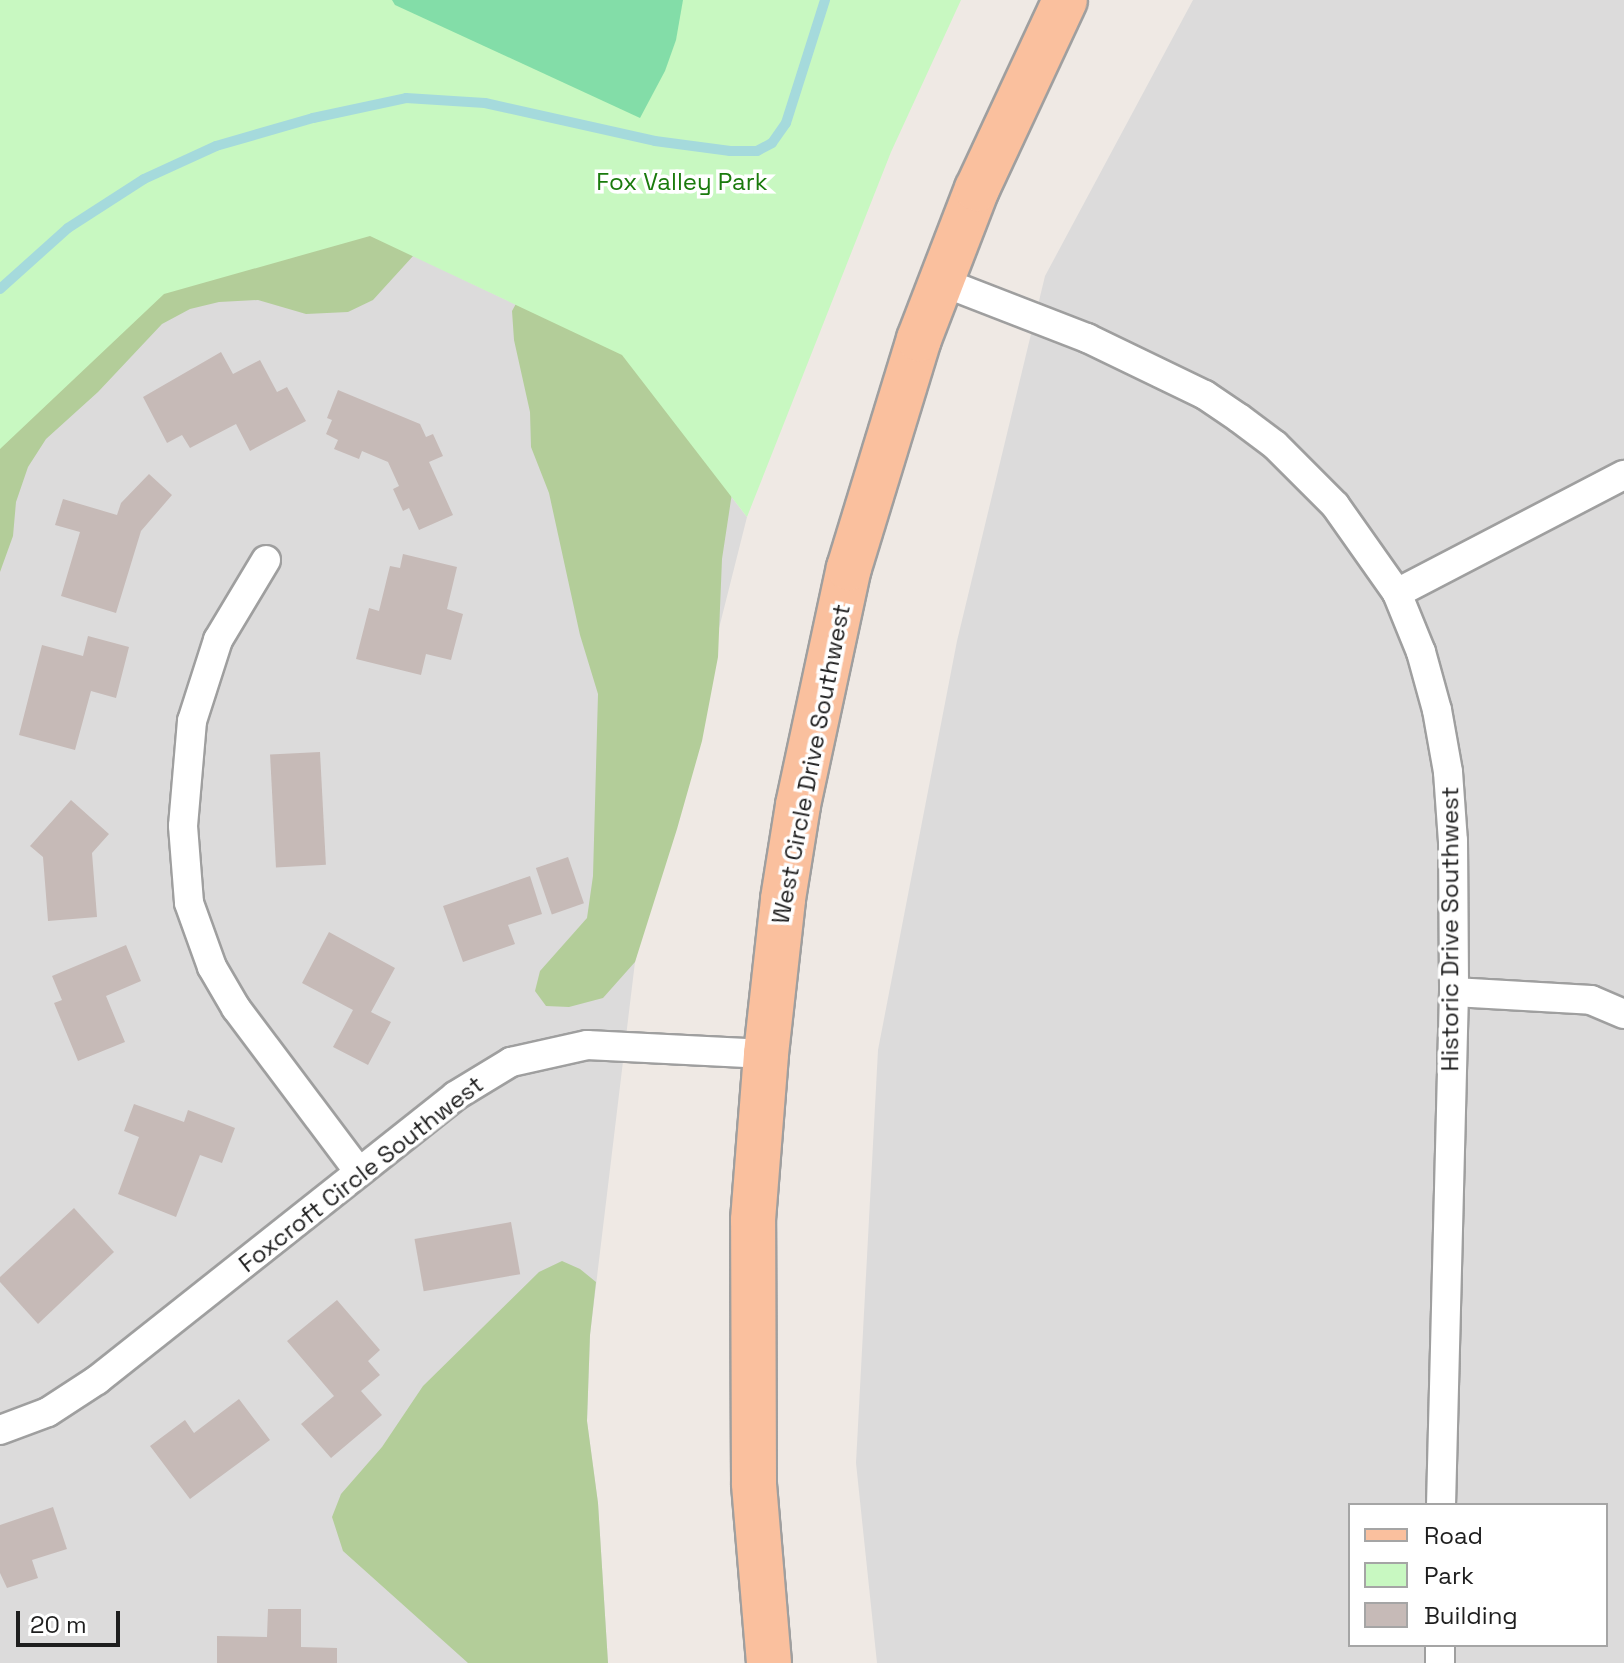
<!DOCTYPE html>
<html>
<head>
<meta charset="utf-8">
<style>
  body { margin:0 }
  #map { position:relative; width:1624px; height:1663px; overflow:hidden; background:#efe9e4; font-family:"Space Grotesk",sans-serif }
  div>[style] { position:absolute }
  .residential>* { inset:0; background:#dcdbdb }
  .forest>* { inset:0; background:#b3cd99 }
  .park>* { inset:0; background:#c8f8c1 }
  .pitch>* { inset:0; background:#83dda8 }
  .stream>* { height:10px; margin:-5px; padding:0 5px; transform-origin:5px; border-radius:5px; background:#a5dadc }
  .building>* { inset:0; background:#c6bab7; transform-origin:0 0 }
  .roads { filter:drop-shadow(2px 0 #9f9f9f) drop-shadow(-2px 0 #9f9f9f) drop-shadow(0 2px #9f9f9f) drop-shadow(0 -2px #9f9f9f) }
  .street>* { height:28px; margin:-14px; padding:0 14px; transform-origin:14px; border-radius:14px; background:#fff }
  .primary>* { height:44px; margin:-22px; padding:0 22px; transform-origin:22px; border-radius:22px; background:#fac09e }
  span { translate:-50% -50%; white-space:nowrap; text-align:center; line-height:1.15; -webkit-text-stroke:7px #fff; paint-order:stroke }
  .park-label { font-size:24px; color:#1a7a0d }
  .street-label { font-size:24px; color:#1e1e1e }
  .legend { position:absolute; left:1348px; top:1503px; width:260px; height:144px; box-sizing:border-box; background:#fff; border:2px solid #a5a5a5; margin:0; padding:10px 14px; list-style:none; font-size:24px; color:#1e1e1e }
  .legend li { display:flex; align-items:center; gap:16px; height:40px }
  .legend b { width:40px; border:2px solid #a5a5a5 }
  .scale { position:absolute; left:16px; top:1611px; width:104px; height:36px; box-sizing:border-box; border:4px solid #1e1e1e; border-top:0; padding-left:10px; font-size:24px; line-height:28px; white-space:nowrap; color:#1e1e1e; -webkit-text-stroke:6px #fff; paint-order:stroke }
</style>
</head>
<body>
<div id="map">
  <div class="residential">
    <i style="clip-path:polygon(evenodd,1193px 0,1624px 0,1624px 1663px,877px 1663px,856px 1463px,878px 1050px,957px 641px,1045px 276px,1193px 0,1350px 1505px,1606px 1505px,1606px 1645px,1350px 1645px,1350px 1505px)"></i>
    <i style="clip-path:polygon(370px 235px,622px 355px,747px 517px,635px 962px,590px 1335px,587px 1421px,598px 1503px,608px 1663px,0 1663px,0 449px,164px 294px)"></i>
  </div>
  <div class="forest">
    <i style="clip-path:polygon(93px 225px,434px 233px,373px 300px,348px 312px,306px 314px,258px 300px,219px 302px,190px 309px,162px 324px,98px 392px,46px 439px,28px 467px,16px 502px,13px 536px,0 572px,0 299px)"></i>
    <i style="clip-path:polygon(530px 278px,739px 447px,722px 559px,718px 657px,702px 741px,677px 829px,635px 962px,603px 998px,569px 1007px,546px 1006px,535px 991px,540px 971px,587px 918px,593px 876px,598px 694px,580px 635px,549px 493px,531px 447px,530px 412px,514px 340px,512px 311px)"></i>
    <i style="clip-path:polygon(562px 1261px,580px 1269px,596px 1282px,590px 1335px,587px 1421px,598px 1503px,608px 1663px,468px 1663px,343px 1551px,332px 1517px,341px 1494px,382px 1447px,423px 1386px,539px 1272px)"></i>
  </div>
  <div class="park">
    <i style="clip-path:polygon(0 0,961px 0,891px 152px,747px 517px,622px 355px,370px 236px,164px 294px,0 449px)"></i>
  </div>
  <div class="pitch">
    <i style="clip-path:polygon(392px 0,683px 0,676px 40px,665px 71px,640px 118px,395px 5px)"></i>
  </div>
  <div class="stream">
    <i style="left:0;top:289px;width:91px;rotate:-41.9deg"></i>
    <i style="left:68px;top:228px;width:90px;rotate:-32.8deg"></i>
    <i style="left:144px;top:179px;width:79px;rotate:-24.6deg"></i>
    <i style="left:216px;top:146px;width:101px;rotate:-16.1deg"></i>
    <i style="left:313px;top:118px;width:95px;rotate:-12.1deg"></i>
    <i style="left:406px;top:98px;width:79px;rotate:3.6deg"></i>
    <i style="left:485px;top:103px;width:174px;rotate:12.6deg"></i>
    <i style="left:655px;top:141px;width:76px;rotate:7.6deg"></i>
    <i style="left:730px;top:151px;width:27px"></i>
    <i style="left:757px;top:151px;width:17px;rotate:-28deg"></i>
    <i style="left:772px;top:143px;width:24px;rotate:-55deg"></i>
    <i style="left:786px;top:123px;width:129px;rotate:-72.4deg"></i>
  </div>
  <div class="building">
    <i style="clip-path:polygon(221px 352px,233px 374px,260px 360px,277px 392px,287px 387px,306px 421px,250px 451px,236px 424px,190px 448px,182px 435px,167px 443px,143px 397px)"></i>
    <i style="clip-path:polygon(338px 390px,420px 424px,426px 437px,433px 434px,443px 456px,429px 462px,453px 515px,419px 530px,409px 508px,403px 511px,393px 489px,399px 486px,388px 462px,362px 451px,359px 459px,334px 449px,338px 440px,326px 434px,332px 420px,327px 418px)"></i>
    <i style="clip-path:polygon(149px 474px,172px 495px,141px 531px,116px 613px,61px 596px,80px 532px,55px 525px,63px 499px,117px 515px,121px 503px)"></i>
    <i style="clip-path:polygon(403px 554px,457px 567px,447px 609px,463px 614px,451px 660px,426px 654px,421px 675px,356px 659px,369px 608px,379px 611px,390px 566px,400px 568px)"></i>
    <i style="clip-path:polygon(88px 636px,129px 647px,116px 698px,91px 691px,75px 750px,19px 735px,42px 645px,83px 656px)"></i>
    <i style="left:320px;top:752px;width:113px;height:50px;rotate:87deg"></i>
    <i style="clip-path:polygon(71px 800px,109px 834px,92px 853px,97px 917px,48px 921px,43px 857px,30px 846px)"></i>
    <i style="left:568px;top:857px;width:49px;height:34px;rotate:71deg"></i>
    <i style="clip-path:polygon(530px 876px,542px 914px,508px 925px,515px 944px,463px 962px,443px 906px)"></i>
    <i style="clip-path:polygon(329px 932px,395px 968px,371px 1012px,391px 1022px,368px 1065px,333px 1047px,353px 1010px,302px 983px)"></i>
    <i style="clip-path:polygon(126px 945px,141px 981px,106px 996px,125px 1042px,78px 1061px,54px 1003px,62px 1000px,52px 976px)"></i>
    <i style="clip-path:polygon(134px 1104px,184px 1122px,188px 1110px,235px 1128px,222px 1163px,200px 1155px,176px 1217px,118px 1194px,139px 1137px,124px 1131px)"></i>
    <i style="clip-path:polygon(74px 1208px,114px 1252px,38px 1324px,0 1282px,0 1277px)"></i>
    <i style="left:511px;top:1222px;width:53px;height:98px;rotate:80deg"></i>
    <i style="clip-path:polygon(337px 1300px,380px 1350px,368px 1361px,380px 1375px,361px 1391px,382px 1415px,331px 1458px,301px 1424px,334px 1396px,287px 1341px)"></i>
    <i style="clip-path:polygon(239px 1399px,270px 1440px,190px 1499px,150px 1446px,185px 1420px,194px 1433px)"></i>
    <i style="clip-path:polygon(53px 1507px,67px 1549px,32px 1560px,38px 1578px,7px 1588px,0 1573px,0 1525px)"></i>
    <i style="clip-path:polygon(268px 1609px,301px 1609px,301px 1647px,337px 1648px,337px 1663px,217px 1663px,217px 1636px,267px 1637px)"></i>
  </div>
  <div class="roads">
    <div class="street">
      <i style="left:940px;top:281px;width:158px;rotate:21.2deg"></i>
      <i style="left:1087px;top:338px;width:131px;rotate:25.8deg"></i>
      <i style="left:1205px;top:395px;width:41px;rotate:34.1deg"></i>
      <i style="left:1239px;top:418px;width:45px;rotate:36.9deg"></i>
      <i style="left:1275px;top:445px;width:85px;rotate:45deg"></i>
      <i style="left:1335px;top:505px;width:108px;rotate:54.8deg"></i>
      <i style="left:1397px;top:593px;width:64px;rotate:67.9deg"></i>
      <i style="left:1421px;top:652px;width:60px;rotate:74.6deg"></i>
      <i style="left:1437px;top:710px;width:63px;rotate:79.9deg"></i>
      <i style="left:1448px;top:772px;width:69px;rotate:85.9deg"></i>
      <i style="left:1453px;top:841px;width:151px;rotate:89.6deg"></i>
      <i style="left:1454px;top:992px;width:513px;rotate:91.45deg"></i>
      <i style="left:266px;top:560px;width:93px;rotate:121deg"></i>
      <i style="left:218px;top:640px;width:85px;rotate:107.8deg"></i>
      <i style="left:192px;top:721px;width:105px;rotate:94.9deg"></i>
      <i style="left:183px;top:826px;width:77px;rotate:85.5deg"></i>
      <i style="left:189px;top:903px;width:68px;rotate:70.2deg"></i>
      <i style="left:212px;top:967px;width:48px;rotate:59.7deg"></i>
      <i style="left:236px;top:1008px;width:205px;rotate:53.1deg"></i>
      <i style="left:1397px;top:593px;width:256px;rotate:-27.5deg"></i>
      <i style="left:1454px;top:992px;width:137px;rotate:3.3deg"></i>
      <i style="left:1591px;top:1000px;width:36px;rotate:23deg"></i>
      <i style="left:0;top:1430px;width:51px;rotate:-20.6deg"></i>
      <i style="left:48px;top:1412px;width:59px;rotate:-33.1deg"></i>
      <i style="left:97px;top:1380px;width:457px;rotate:-38.4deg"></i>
      <i style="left:455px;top:1096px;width:66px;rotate:-31.3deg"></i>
      <i style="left:511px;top:1062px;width:78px;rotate:-12.6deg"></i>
      <i style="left:587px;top:1045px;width:179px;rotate:2.9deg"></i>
      <i style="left:1440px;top:1645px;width:18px;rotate:90deg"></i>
    </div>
    <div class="primary">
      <i style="left:769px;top:1663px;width:181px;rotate:-94.8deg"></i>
      <i style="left:754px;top:1483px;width:263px;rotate:-90.2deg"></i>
      <i style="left:753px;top:1220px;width:167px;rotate:-85.5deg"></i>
      <i style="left:766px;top:1054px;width:156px;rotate:-83.7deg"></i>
      <i style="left:783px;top:899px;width:95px;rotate:-80.9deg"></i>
      <i style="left:798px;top:805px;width:242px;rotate:-77.9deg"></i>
      <i style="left:849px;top:568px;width:239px;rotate:-73deg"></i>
      <i style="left:919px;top:339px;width:161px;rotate:-68.9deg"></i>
      <i style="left:977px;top:189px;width:208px;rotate:-65deg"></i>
    </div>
  </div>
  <div class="park-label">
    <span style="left:682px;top:182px">Fox Valley Park</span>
  </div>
  <div class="street-label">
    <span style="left:811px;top:764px;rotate:-79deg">West Circle Drive Southwest</span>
    <span style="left:1450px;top:929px;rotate:-90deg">Historic Drive Southwest</span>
    <span style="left:361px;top:1174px;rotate:-38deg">Foxcroft Circle Southwest</span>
  </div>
  <ul class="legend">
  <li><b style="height:10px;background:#fac09e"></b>Road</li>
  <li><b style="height:22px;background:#c8f8c1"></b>Park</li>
  <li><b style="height:22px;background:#c6bab7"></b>Building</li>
  </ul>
  <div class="scale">20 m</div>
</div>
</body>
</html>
